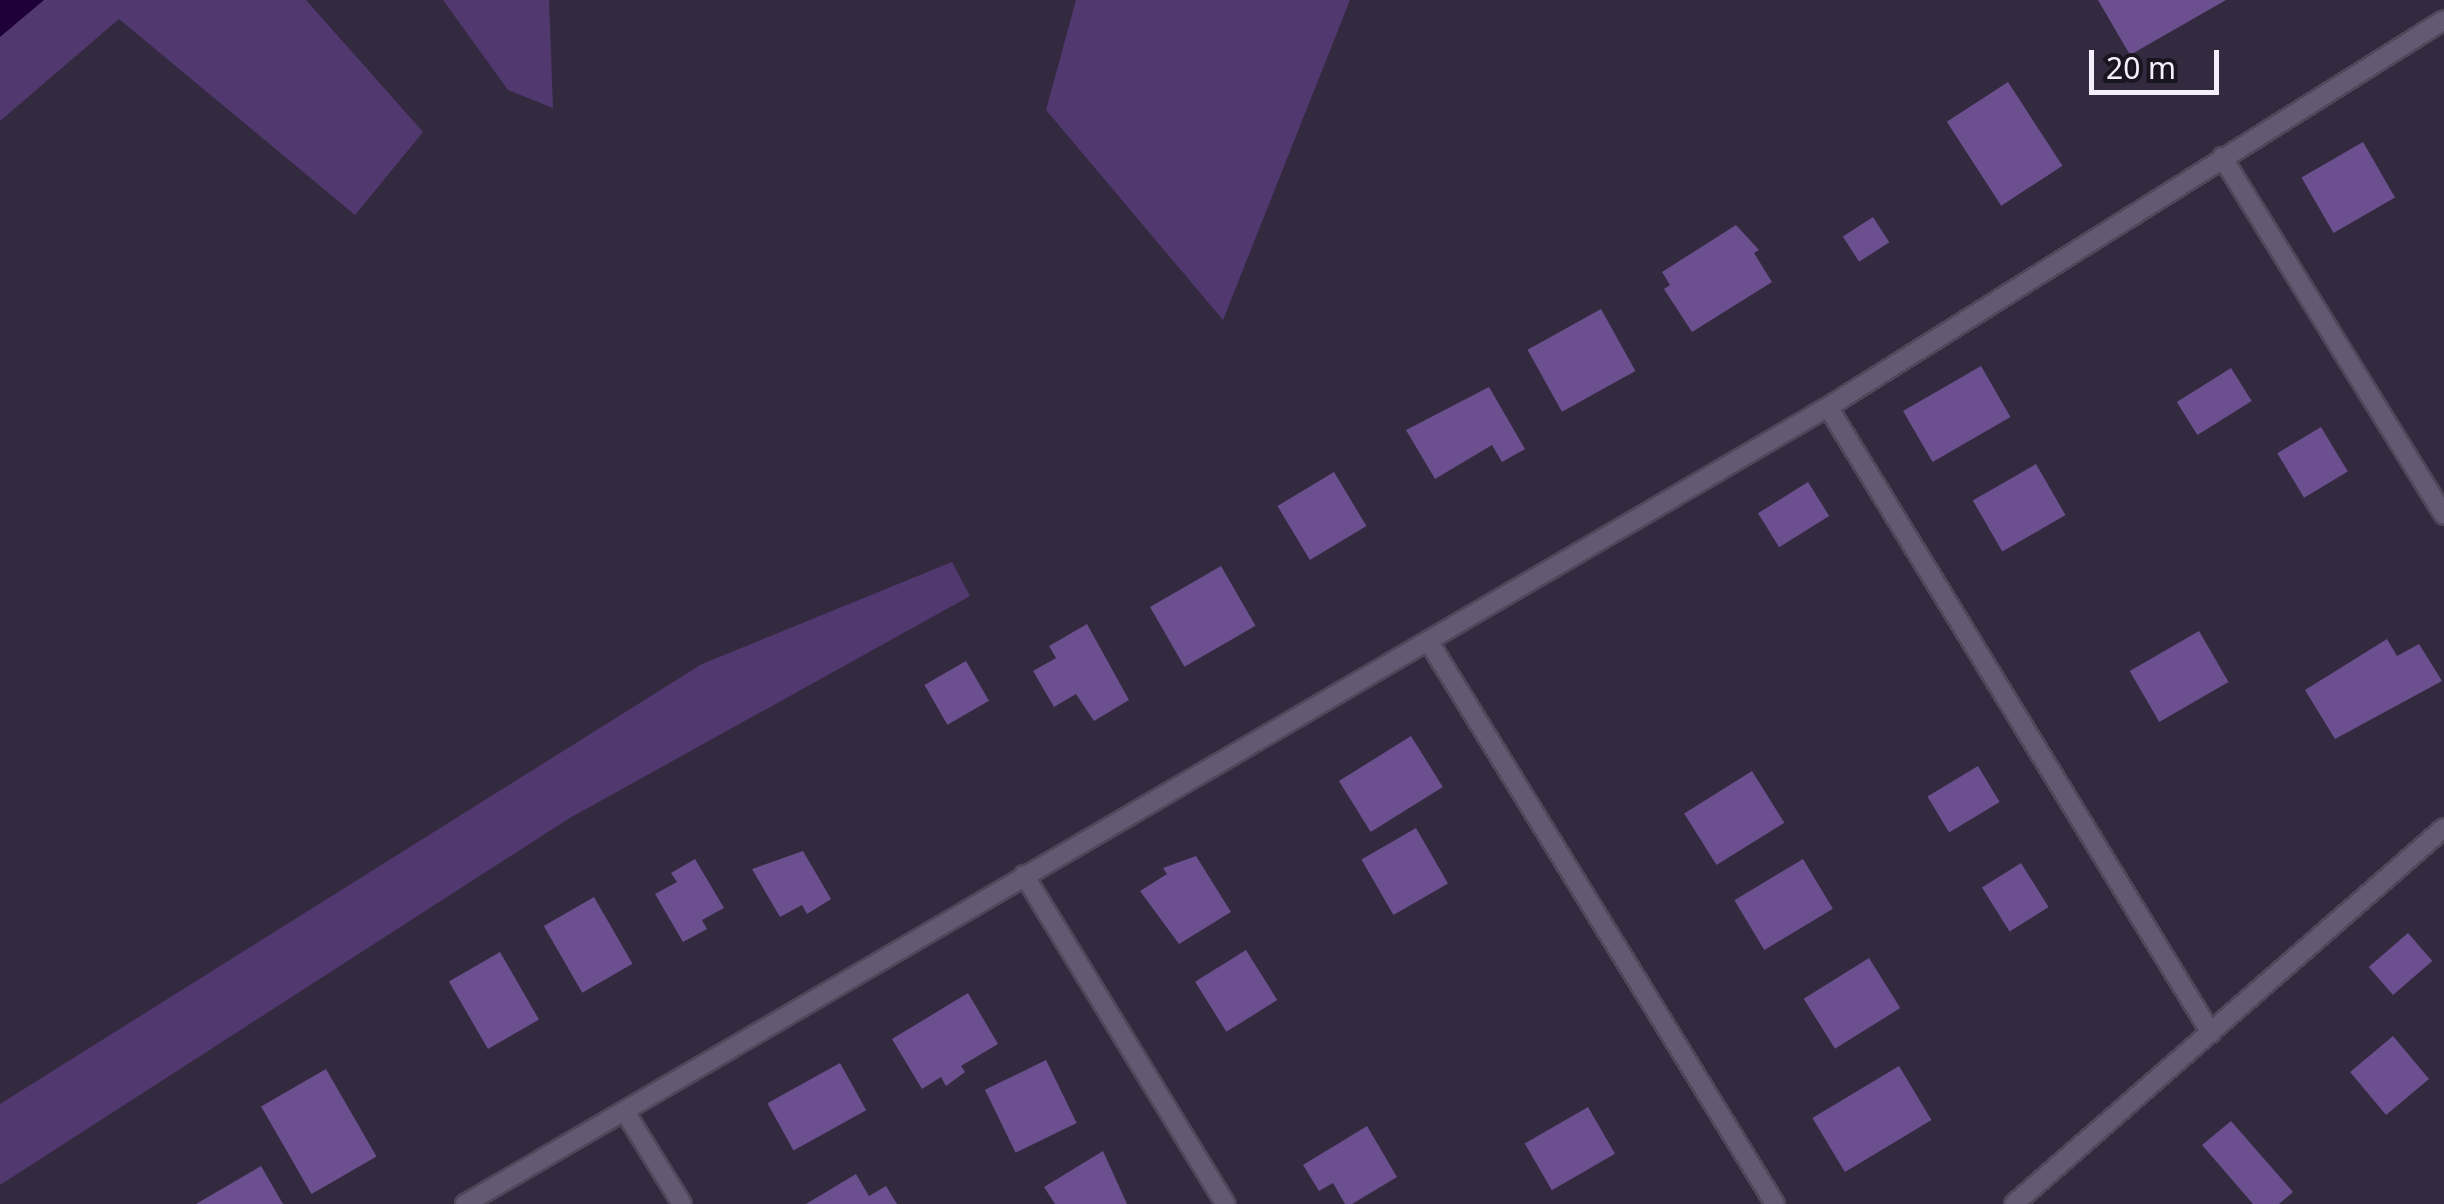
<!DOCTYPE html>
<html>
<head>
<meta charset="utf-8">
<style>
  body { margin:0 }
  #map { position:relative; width:2444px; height:1204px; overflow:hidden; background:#332a40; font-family:"Noto Sans",sans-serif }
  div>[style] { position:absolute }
  .green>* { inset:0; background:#51386f }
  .water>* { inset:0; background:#1f0038 }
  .building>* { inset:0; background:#6b4f8e; transform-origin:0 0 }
  .roads { filter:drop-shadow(2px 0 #4f475a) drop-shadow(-2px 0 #4f475a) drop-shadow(0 2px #4f475a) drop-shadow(0 -2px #4f475a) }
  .lane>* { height:18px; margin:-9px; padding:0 9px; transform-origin:9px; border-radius:9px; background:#635972 }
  span { translate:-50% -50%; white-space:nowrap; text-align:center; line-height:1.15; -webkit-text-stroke:10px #19151f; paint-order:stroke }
  .scale { position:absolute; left:2089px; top:50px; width:130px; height:45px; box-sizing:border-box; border:5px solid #f4eefd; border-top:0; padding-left:12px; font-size:30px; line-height:35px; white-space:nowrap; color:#f4eefd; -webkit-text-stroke:8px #19151f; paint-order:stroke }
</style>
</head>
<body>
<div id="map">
  <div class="green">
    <i style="clip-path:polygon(0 0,306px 0,423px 132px,355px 215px,119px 19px,0 121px)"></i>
    <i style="clip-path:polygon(443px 0,549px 0,553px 108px,508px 90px)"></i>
    <i style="clip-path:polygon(1076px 0,1350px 0,1223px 320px,1046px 110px)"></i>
    <i style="clip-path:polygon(952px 562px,970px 596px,568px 819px,0 1185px,0 1104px,702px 664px)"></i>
  </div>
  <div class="water">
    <i style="clip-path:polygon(0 0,44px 0,0 37px)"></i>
  </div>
  <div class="building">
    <i style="clip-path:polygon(2098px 0,2226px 0,2130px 55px)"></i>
    <i style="left:2008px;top:82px;width:100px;height:73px;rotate:57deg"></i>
    <i style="left:2363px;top:142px;width:64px;height:71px;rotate:60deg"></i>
    <i style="left:1873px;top:217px;width:30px;height:36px;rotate:57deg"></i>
    <i style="clip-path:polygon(1736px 225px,1759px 250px,1754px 253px,1772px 282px,1692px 332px,1664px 289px,1670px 285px,1662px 272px)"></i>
    <i style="left:1601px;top:309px;width:71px;height:84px;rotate:61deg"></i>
    <i style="left:1981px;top:366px;width:59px;height:90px;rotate:60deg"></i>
    <i style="left:2231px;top:368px;width:39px;height:64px;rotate:58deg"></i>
    <i style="clip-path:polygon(1489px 387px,1525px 449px,1502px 462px,1492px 445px,1435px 479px,1406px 430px)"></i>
    <i style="left:2321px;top:427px;width:52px;height:51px;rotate:59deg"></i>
    <i style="left:2036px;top:464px;width:59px;height:73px;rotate:60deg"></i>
    <i style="left:1334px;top:472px;width:63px;height:66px;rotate:59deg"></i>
    <i style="left:1808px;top:482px;width:40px;height:59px;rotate:58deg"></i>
    <i style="left:1221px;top:566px;width:69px;height:82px;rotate:60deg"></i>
    <i style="clip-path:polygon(1087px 624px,1129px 700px,1094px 721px,1076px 694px,1054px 707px,1033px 671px,1056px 658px,1049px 646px)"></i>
    <i style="left:2199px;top:631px;width:59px;height:80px;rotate:60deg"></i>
    <i style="clip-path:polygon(2387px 639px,2397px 656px,2419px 644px,2442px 681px,2335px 739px,2305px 690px)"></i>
    <i style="left:966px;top:661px;width:46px;height:48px;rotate:60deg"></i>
    <i style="left:1411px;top:736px;width:60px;height:85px;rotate:58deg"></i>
    <i style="left:1978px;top:766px;width:42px;height:59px;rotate:59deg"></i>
    <i style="left:1752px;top:771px;width:61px;height:80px;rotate:58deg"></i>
    <i style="left:1416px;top:828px;width:64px;height:63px;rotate:60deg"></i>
    <i style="clip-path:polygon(803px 851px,831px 899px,807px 914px,802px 905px,780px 917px,752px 869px)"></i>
    <i style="clip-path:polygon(1196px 856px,1231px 912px,1179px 944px,1140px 891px,1167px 874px,1163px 868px)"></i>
    <i style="clip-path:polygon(695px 859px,724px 908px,702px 920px,707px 929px,683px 942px,655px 894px,677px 882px,671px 873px)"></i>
    <i style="left:1803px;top:859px;width:58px;height:80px;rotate:59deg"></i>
    <i style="left:2021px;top:863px;width:52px;height:46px;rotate:58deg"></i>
    <i style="left:594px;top:897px;width:77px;height:58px;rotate:60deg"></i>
    <i style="left:2408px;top:933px;width:37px;height:52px;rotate:49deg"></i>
    <i style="left:1246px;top:950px;width:59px;height:60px;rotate:58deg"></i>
    <i style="left:500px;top:952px;width:78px;height:59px;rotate:60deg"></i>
    <i style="left:1869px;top:958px;width:59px;height:77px;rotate:58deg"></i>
    <i style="clip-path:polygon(968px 993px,998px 1044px,961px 1066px,965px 1072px,946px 1086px,941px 1077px,922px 1089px,892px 1039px)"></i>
    <i style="left:2393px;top:1036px;width:56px;height:56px;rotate:50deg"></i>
    <i style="left:1046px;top:1060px;width:70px;height:68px;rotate:64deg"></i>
    <i style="left:840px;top:1063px;width:54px;height:83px;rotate:61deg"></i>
    <i style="left:1899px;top:1066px;width:63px;height:101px;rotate:59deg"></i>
    <i style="left:326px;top:1069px;width:101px;height:75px;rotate:60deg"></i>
    <i style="left:1588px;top:1107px;width:54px;height:73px;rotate:60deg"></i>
    <i style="clip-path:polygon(2231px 1121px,2293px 1192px,2279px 1204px,2253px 1204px,2202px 1145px)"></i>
    <i style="clip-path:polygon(1367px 1126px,1397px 1177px,1352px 1204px,1345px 1204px,1333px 1183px,1319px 1191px,1303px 1165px)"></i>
    <i style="clip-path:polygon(1103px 1151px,1127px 1204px,1055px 1204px,1044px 1187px)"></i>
    <i style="clip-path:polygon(261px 1166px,283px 1204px,196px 1204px)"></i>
    <i style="clip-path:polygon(856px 1174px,869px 1196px,886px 1186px,897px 1204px,806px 1204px)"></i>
  </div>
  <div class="roads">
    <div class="lane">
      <i style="left:2222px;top:157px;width:421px;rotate:58.2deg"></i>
      <i style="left:1828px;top:407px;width:734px;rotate:58.54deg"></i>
      <i style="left:1429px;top:642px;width:660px;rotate:58.38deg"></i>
      <i style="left:1024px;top:875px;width:386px;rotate:58.5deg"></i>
      <i style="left:625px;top:1112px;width:108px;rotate:58.2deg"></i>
      <i style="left:465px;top:1204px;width:1579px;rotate:-30.32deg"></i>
      <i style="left:1828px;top:407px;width:727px;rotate:-32.14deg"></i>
      <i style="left:2014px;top:1204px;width:571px;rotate:-41.17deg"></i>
    </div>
  </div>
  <div class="scale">20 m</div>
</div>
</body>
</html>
